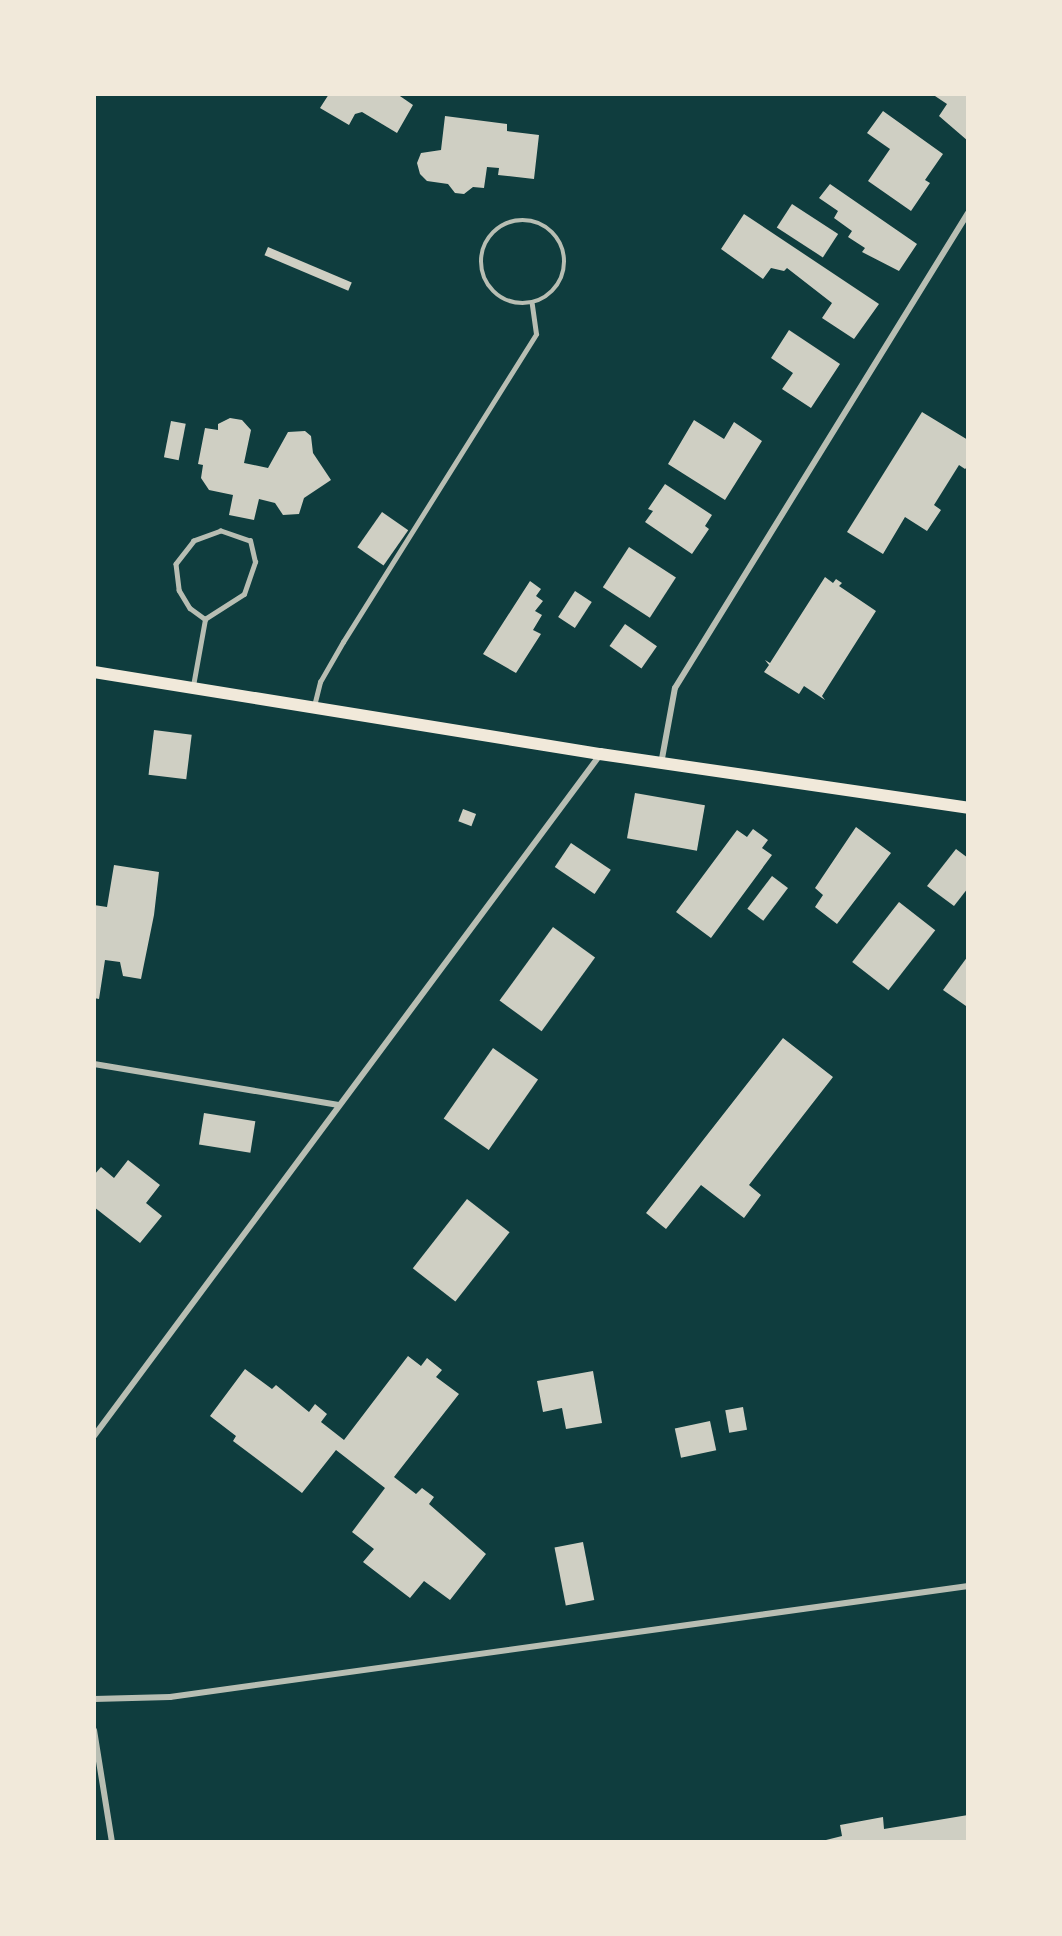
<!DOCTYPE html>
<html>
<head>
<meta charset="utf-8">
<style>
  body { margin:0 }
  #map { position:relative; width:1062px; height:1936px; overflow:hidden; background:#0f3d3e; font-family:"Libre Baskerville",serif }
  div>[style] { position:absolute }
  .building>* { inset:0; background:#cfcfc3; transform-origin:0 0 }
  .service>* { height:4.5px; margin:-2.25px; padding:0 2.25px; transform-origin:2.25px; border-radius:2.25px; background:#b8beb3 }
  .service>.ring { margin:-2.25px; padding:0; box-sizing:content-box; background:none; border:4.5px solid #b8beb3; border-radius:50% }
  .minor>* { height:6px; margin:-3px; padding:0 3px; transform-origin:3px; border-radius:3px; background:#b8beb3 }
  .secondary>* { height:12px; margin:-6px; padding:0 6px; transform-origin:6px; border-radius:6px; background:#f1e9da }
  span { translate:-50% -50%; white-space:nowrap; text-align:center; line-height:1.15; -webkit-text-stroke:4.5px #f1e9da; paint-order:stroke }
  .frame { position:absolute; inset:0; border:96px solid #f1e9da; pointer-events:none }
</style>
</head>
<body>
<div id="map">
  <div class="building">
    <i style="clip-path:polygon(329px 94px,397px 94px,413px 105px,397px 133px,362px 112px,355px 114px,349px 125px,320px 108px)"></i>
    <i style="clip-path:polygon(932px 94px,968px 94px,968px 141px,939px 116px,947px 104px)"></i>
    <i style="clip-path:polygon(883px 111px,943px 154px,925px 180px,930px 183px,911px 211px,868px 181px,890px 149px,867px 133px)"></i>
    <i style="clip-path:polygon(445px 116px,507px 124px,507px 131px,539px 135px,534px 179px,498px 175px,499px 168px,487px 167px,484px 188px,473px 187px,464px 194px,455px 193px,448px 184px,427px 181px,420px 174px,417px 163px,421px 153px,441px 150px)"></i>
    <i style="clip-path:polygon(830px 184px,917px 244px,899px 271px,862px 252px,865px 248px,848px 237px,852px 231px,834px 218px,838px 211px,819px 198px)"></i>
    <i style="left:792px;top:204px;width:55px;height:28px;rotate:33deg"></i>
    <i style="clip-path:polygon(744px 214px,879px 304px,854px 339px,822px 318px,832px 303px,787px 268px,784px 271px,771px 268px,763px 279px,721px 249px)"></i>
    <i style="left:268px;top:247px;width:91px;height:9px;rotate:23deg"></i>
    <i style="clip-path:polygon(789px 330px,840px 364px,811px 408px,782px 389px,793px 373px,771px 358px)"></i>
    <i style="clip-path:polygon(922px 412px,968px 440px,968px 466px,965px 469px,959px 465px,934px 505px,941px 510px,927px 531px,905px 517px,883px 554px,847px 532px)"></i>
    <i style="clip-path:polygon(230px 418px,242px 420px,251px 430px,244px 463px,268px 468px,288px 432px,305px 431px,311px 436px,313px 453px,331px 480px,304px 498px,299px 514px,283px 515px,275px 503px,259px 499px,254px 520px,229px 515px,233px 495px,209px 490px,201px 478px,203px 465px,198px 464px,205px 428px,218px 430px,218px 424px)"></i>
    <i style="clip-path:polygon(694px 420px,724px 439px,734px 422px,762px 441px,725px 500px,668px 464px)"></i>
    <i style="left:171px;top:421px;width:15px;height:37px;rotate:11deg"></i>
    <i style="clip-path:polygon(665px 484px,712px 515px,705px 526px,709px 529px,692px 554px,645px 522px,653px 511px,648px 509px)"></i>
    <i style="left:382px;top:512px;width:32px;height:43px;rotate:35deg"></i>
    <i style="left:629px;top:547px;width:56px;height:48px;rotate:33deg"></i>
    <i style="clip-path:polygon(825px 577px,833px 583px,836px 579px,842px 583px,839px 586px,876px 611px,822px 696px,825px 700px,804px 686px,799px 694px,764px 672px,769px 665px,765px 660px,770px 663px)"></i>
    <i style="clip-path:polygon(530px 581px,541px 589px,536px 596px,543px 601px,535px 611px,542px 615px,533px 630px,541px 634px,516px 673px,483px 654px)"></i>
    <i style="left:575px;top:591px;width:20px;height:31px;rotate:33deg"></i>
    <i style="left:625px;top:624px;width:39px;height:27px;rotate:35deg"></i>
    <i style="left:154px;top:730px;width:38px;height:45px;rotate:7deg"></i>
    <i style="left:635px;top:793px;width:71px;height:46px;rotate:10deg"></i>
    <i style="left:463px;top:809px;width:14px;height:13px;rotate:21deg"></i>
    <i style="clip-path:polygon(856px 827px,891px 853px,837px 924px,815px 907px,823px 895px,815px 888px)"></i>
    <i style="clip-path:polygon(753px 829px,768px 840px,762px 848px,772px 855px,711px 938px,676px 912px,737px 830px,747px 837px)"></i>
    <i style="left:571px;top:843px;width:48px;height:29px;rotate:34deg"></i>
    <i style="clip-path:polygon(956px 849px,968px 858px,968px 888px,954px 906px,927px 886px)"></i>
    <i style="clip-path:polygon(114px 865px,159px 872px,154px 915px,141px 979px,123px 976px,120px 962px,105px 960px,99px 999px,94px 998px,94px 905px,107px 907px)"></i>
    <i style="left:772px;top:876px;width:20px;height:41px;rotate:37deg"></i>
    <i style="left:899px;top:902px;width:46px;height:76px;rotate:38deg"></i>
    <i style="left:553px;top:927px;width:52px;height:91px;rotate:36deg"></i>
    <i style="clip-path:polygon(968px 956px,968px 1005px,966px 1006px,943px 990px)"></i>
    <i style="clip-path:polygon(783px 1038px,833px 1077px,749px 1185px,761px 1195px,744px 1218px,701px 1185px,666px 1229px,646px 1213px)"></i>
    <i style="left:493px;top:1048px;width:55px;height:86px;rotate:35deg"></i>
    <i style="left:204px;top:1113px;width:52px;height:32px;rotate:9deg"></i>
    <i style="clip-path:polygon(128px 1160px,160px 1185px,146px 1203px,162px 1216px,140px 1243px,94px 1207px,94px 1175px,101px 1167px,114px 1178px)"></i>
    <i style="left:467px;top:1199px;width:54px;height:88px;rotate:38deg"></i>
    <i style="clip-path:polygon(408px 1356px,421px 1366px,427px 1358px,442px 1370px,436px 1377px,459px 1394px,394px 1477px,416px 1494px,422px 1488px,434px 1497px,429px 1504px,486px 1554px,450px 1600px,424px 1581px,410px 1598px,363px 1562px,374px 1549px,352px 1532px,385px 1488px,336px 1450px,302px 1493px,233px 1441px,236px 1436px,210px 1416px,245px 1369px,272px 1389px,276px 1385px,309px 1412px,315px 1404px,327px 1414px,321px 1422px,344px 1440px)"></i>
    <i style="clip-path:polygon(593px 1371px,602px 1423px,566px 1429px,562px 1408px,543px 1412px,537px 1381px)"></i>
    <i style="left:743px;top:1407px;width:23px;height:18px;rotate:80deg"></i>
    <i style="left:710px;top:1421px;width:30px;height:36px;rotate:78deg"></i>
    <i style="left:583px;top:1542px;width:59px;height:29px;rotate:79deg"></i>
    <i style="clip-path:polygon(968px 1815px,968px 1842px,818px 1842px,842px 1836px,840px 1825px,883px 1817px,884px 1829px)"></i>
  </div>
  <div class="service">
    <i class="ring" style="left:481px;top:220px;width:79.5px;height:79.5px"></i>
    <i style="left:193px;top:686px;width:68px;rotate:-79.8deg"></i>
    <i style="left:205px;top:619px;width:46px;rotate:-32.7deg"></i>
    <i style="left:244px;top:594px;width:34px;rotate:-71deg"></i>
    <i style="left:255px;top:562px;width:22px;rotate:-103deg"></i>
    <i style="left:250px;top:541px;width:31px;rotate:-161deg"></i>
    <i style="left:221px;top:531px;width:29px;rotate:160deg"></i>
    <i style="left:194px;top:541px;width:29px;rotate:128deg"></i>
    <i style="left:176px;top:564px;width:26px;rotate:83deg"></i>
    <i style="left:179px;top:590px;width:21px;rotate:59deg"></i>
    <i style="left:190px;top:608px;width:19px;rotate:36deg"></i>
    <i style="left:314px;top:706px;width:25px;rotate:-76deg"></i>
    <i style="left:320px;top:682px;width:46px;rotate:-60.1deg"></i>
    <i style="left:343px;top:642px;width:363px;rotate:-57.9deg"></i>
    <i style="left:536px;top:334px;width:30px;rotate:-98deg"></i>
  </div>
  <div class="minor">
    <i style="left:661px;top:764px;width:77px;rotate:-79.6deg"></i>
    <i style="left:675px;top:688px;width:558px;rotate:-58.33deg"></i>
    <i style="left:94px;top:1064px;width:248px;rotate:9.5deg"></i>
    <i style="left:94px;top:1436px;width:848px;rotate:-53.39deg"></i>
    <i style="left:94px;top:1699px;width:76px;rotate:-1.5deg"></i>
    <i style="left:170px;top:1697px;width:806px;rotate:-7.92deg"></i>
    <i style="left:94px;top:1730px;width:113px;rotate:80.9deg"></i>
  </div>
  <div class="secondary">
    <i style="left:94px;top:672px;width:513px;rotate:9.21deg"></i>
    <i style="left:600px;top:754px;width:372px;rotate:8.3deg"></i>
  </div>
  <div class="frame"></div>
</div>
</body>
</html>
